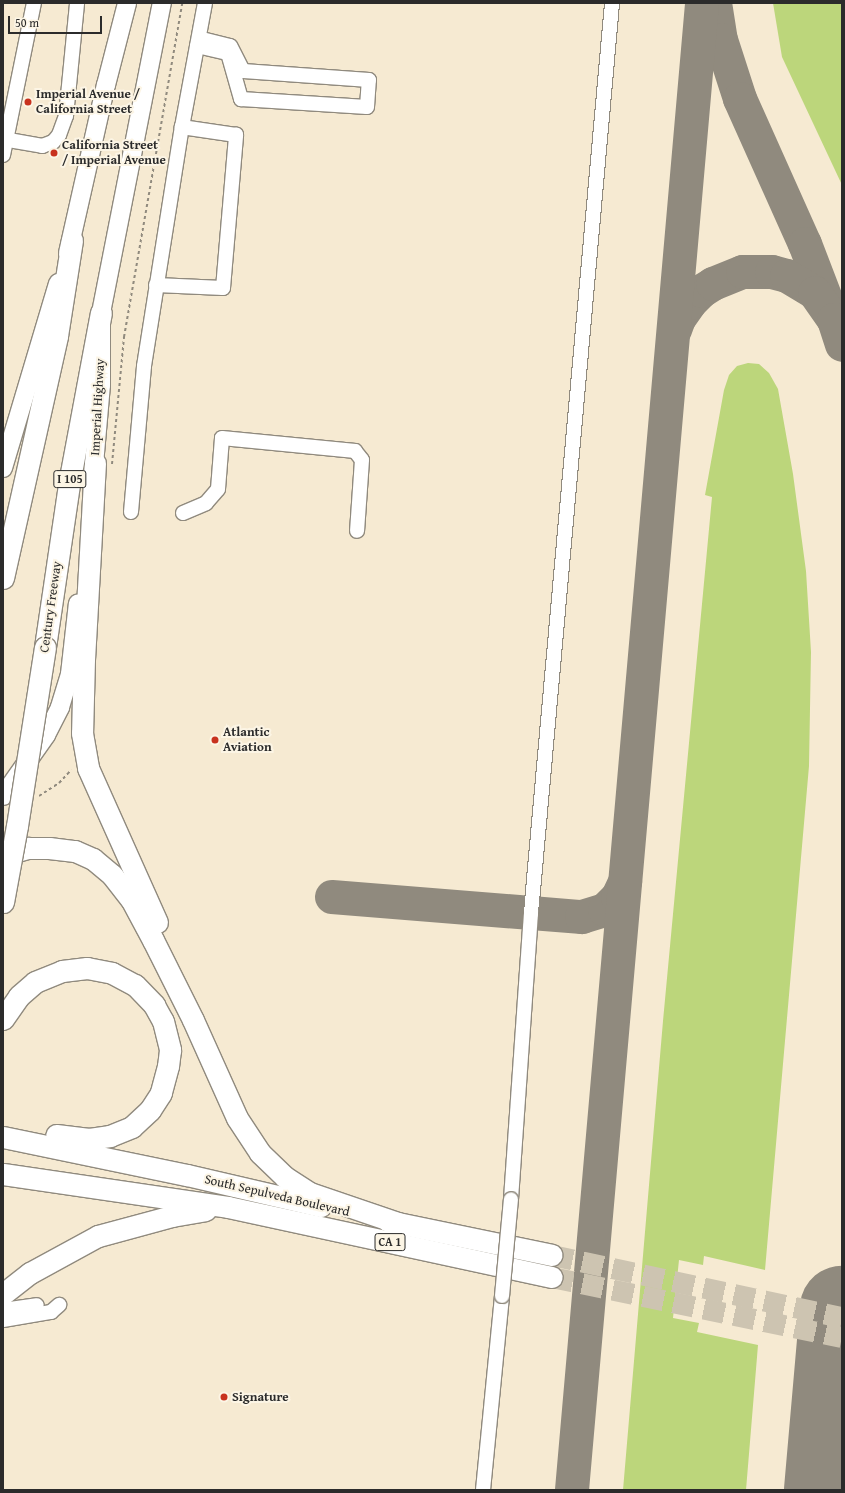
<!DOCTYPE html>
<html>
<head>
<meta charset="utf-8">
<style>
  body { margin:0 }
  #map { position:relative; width:845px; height:1493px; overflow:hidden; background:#f6ead2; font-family:"Gentium Book Plus",serif }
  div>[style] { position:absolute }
  .green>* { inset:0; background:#bcd67b }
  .taxiway>* { height:34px; margin:-17px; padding:0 17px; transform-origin:17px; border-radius:17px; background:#908a7e }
  .runway>* { height:84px; margin:-42px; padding:0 42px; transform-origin:42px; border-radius:42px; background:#908a7e }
  .highway-tunnel>* { height:21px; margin-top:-10.5px; transform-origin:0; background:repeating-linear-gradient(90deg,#cdc4b1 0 21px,transparent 0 31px) }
  .path>* { height:2px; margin-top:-1px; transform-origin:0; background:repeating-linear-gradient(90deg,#908a7e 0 3px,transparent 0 6px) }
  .roads { filter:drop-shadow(1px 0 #908a7e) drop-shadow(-1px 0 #908a7e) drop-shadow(0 1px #908a7e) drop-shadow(0 -1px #908a7e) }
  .minor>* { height:14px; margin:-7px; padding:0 7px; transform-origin:7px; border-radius:7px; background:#fff }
  .major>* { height:18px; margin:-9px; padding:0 9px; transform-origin:9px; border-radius:9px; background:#fff }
  .highway>* { height:21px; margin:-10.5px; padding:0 10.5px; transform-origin:10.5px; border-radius:10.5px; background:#fff }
  .bridges { filter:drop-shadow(1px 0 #908a7e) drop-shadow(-1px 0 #908a7e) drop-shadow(0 1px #908a7e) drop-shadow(0 -1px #908a7e) }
  .minor-bridge>* { height:14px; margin:-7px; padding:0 7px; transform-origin:7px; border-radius:7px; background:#fff }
  .highway-bridge>* { height:21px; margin:-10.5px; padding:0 10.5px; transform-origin:10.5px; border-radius:10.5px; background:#fff }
  .dots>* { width:11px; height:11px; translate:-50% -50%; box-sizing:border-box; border:2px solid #fcf5e5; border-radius:50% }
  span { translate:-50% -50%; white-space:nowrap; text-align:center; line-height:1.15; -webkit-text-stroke:4px #fcf5e5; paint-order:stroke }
  .shield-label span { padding:1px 3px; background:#fcf5e5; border:1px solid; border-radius:3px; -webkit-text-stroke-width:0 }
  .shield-label { font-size:12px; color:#2b2b2b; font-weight:700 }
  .poi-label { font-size:13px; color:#2b2b2b; font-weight:700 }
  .left { translate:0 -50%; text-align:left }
  .street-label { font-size:13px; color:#2b2b2b }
  .frame { position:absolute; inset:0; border:4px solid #2b2b2b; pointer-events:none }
  .scale { position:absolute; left:8px; top:16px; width:94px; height:18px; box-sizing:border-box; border:2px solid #2b2b2b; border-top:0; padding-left:5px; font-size:12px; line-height:14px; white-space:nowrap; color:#2b2b2b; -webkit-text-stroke:3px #fcf5e5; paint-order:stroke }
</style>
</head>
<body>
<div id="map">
  <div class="green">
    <i style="clip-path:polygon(773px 3px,842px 3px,842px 185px,782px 57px)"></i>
    <i style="clip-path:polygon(748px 363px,759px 364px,769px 373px,778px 389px,793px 474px,806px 571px,811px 652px,809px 766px,765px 1270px,704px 1256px,703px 1265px,679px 1260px,673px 1318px,699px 1323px,697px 1332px,758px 1345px,746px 1490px,623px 1490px,663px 1021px,712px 497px,705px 495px,724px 390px,729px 375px,737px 366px)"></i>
  </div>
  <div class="taxiway">
    <i style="left:715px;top:3px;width:37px;rotate:81deg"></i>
    <i style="left:721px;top:40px;width:62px;rotate:72.1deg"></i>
    <i style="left:740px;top:99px;width:159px;rotate:65.9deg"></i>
    <i style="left:805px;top:244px;width:81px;rotate:69.1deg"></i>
    <i style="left:675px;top:330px;width:12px;rotate:-70deg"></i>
    <i style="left:679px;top:319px;width:19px;rotate:-55deg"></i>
    <i style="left:690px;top:303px;width:17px;rotate:-45deg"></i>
    <i style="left:702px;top:291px;width:13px;rotate:-32deg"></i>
    <i style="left:713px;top:284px;width:32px;rotate:-22deg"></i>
    <i style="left:743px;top:272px;width:29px"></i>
    <i style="left:772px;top:272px;width:16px;rotate:15deg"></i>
    <i style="left:787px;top:276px;width:33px;rotate:31deg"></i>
    <i style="left:815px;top:293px;width:33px;rotate:55deg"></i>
    <i style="left:834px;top:320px;width:26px;rotate:72deg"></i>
    <i style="left:332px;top:897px;width:251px;rotate:4.6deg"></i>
    <i style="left:582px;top:917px;width:24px;rotate:-17deg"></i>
    <i style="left:605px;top:910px;width:18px;rotate:-45deg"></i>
    <i style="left:618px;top:897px;width:17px;rotate:-65deg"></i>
    <i style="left:836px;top:1376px;width:28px;rotate:-77deg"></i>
    <i style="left:572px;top:1490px;width:1493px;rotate:-85deg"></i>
  </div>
  <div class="runway">
    <i style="left:826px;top:1490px;width:183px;rotate:-85deg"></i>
  </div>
  <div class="highway-tunnel">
    <i style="left:552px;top:1255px;width:297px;rotate:12.1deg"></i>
    <i style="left:552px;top:1277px;width:296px;rotate:11.7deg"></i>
  </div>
  <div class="path">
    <i style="left:112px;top:464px;width:128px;rotate:-84.6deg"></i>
    <i style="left:124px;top:337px;width:339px;rotate:-80.1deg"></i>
    <i style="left:39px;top:796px;width:24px;rotate:-33deg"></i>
    <i style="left:59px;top:783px;width:18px;rotate:-47deg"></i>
  </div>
  <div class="roads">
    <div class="minor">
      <i style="left:197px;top:46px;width:32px;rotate:13deg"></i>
      <i style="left:228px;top:53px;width:48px;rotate:74.2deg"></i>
      <i style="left:241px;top:99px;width:126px;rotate:3.6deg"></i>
      <i style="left:367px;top:107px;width:27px;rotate:-86deg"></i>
      <i style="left:369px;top:80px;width:126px;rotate:-175.9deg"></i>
      <i style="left:243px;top:71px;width:28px;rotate:-117deg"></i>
      <i style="left:230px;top:46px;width:32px;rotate:-166deg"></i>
      <i style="left:3px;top:139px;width:40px;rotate:10deg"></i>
      <i style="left:42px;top:146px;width:12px;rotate:-20deg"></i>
      <i style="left:53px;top:142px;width:9px;rotate:-49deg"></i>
      <i style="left:59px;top:135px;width:20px;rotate:-70deg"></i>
      <i style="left:66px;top:116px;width:114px;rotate:-84.4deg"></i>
      <i style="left:3px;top:155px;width:155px;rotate:-78.5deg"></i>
      <i style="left:156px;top:285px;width:67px;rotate:2.6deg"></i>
      <i style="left:223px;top:288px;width:154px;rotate:-85.1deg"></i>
      <i style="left:236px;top:135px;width:55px;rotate:-171.6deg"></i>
      <i style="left:131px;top:512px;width:147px;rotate:-84.9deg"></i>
      <i style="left:144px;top:366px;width:242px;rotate:-81deg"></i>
      <i style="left:182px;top:127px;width:126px;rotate:-79.5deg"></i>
      <i style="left:183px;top:513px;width:25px;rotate:-23deg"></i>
      <i style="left:206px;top:503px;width:18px;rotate:-49deg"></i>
      <i style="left:218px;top:489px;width:51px;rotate:-85.5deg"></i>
      <i style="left:222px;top:438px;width:134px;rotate:5.6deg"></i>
      <i style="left:355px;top:451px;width:11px;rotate:52deg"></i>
      <i style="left:362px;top:460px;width:71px;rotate:94deg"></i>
      <i style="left:511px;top:1199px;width:287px;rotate:-86deg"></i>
      <i style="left:531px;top:913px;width:914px;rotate:-84.91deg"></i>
      <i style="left:3px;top:1310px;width:34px;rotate:-8deg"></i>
      <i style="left:3px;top:1320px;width:49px;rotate:-9.5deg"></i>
      <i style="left:51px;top:1312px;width:11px;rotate:-41deg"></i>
      <i style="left:483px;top:1490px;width:195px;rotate:-84.4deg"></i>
    </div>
    <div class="major">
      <i style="left:68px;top:253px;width:172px;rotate:-77.3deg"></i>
      <i style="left:106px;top:85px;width:85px;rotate:-75.6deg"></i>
      <i style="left:3px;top:468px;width:193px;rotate:-73.4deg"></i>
      <i style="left:93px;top:476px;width:91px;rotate:-85deg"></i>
      <i style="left:101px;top:385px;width:72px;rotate:-90deg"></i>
      <i style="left:101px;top:313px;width:316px;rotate:-78.9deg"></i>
      <i style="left:3px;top:796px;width:75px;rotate:-54.8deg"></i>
      <i style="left:46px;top:735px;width:31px;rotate:-63deg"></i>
      <i style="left:60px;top:707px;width:34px;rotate:-73deg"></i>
      <i style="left:70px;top:674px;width:71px;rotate:-83.6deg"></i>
    </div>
    <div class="highway">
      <i style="left:95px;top:463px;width:196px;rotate:93.2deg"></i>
      <i style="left:84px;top:659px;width:74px;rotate:91.5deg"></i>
      <i style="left:82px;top:733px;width:36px;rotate:80deg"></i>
      <i style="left:88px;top:768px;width:169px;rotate:65.9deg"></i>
      <i style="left:3px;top:578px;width:248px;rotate:-77.4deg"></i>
      <i style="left:57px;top:336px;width:97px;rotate:-81.1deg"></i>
      <i style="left:45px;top:647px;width:171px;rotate:-81.6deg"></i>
      <i style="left:70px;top:478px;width:168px;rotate:-79.4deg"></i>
      <i style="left:3px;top:855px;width:26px;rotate:-16deg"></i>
      <i style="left:28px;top:848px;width:21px"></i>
      <i style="left:49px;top:848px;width:26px;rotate:7deg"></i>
      <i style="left:75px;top:851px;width:20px;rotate:24deg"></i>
      <i style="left:93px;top:859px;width:25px;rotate:40deg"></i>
      <i style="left:112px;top:875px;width:31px;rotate:52deg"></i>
      <i style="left:131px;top:899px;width:47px;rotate:61.8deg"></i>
      <i style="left:153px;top:940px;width:89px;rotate:63.4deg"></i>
      <i style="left:193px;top:1020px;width:107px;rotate:65.8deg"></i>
      <i style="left:237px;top:1118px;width:42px;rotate:56.7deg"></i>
      <i style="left:260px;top:1153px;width:35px;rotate:44deg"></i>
      <i style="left:285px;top:1177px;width:30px;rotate:33deg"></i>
      <i style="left:310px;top:1193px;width:96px;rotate:18.8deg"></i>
      <i style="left:3px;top:1019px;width:28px;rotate:-55deg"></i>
      <i style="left:19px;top:996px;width:21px;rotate:-41deg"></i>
      <i style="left:35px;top:982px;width:29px;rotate:-22deg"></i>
      <i style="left:62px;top:971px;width:25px;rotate:-7deg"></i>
      <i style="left:87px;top:968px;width:25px;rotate:11deg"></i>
      <i style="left:112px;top:973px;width:26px;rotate:28deg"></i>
      <i style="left:135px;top:985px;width:28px;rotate:46deg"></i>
      <i style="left:154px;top:1005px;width:18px;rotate:61deg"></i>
      <i style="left:163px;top:1021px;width:30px;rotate:76deg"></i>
      <i style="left:170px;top:1050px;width:16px;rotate:97deg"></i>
      <i style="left:168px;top:1066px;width:28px;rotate:105deg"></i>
      <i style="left:161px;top:1093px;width:20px;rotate:123deg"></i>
      <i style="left:150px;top:1110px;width:25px;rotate:137deg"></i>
      <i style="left:132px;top:1127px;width:24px;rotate:158deg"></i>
      <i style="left:110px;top:1136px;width:21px;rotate:172deg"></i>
      <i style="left:89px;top:1139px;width:33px;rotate:-173deg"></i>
      <i style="left:3px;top:1137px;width:188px;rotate:11.7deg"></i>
      <i style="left:187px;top:1175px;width:137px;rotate:13.1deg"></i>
      <i style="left:3px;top:1174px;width:227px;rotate:8.3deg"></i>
      <i style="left:228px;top:1207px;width:331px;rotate:12.2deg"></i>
      <i style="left:388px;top:1221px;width:167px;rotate:11.7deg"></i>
      <i style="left:3px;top:1294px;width:34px;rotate:-38deg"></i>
      <i style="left:30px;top:1273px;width:77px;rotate:-28.6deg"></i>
      <i style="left:98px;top:1236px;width:77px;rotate:-15.1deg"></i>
      <i style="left:172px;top:1216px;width:34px;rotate:-10deg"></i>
    </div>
  </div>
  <div class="bridges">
    <div class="minor-bridge">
      <i style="left:502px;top:1296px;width:97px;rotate:-84.7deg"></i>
    </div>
    <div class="highway-bridge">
      <i style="left:3px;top:902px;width:77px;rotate:-79.6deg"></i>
      <i style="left:17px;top:826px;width:181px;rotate:-81.1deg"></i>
    </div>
  </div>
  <div class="dots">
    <i style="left:28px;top:102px;background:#c8321e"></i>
    <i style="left:54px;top:153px;background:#c8321e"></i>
    <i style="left:215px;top:740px;background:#c8321e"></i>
    <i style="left:224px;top:1397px;background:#c8321e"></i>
  </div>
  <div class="shield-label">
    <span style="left:70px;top:479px">I 105</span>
    <span style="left:390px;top:1242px">CA 1</span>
  </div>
  <div class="poi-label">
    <span class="left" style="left:36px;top:102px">Imperial Avenue /<br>California Street</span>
    <span class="left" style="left:62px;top:153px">California Street<br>/ Imperial Avenue</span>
    <span class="left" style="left:223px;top:740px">Atlantic<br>Aviation</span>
    <span class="left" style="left:232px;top:1397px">Signature</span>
  </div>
  <div class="street-label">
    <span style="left:98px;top:407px;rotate:-87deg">Imperial Highway</span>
    <span style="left:51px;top:607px;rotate:-82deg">Century Freeway</span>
    <span style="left:277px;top:1196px;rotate:13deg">South Sepulveda Boulevard</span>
  </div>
  <div class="frame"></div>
  <div class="scale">50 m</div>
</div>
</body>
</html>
